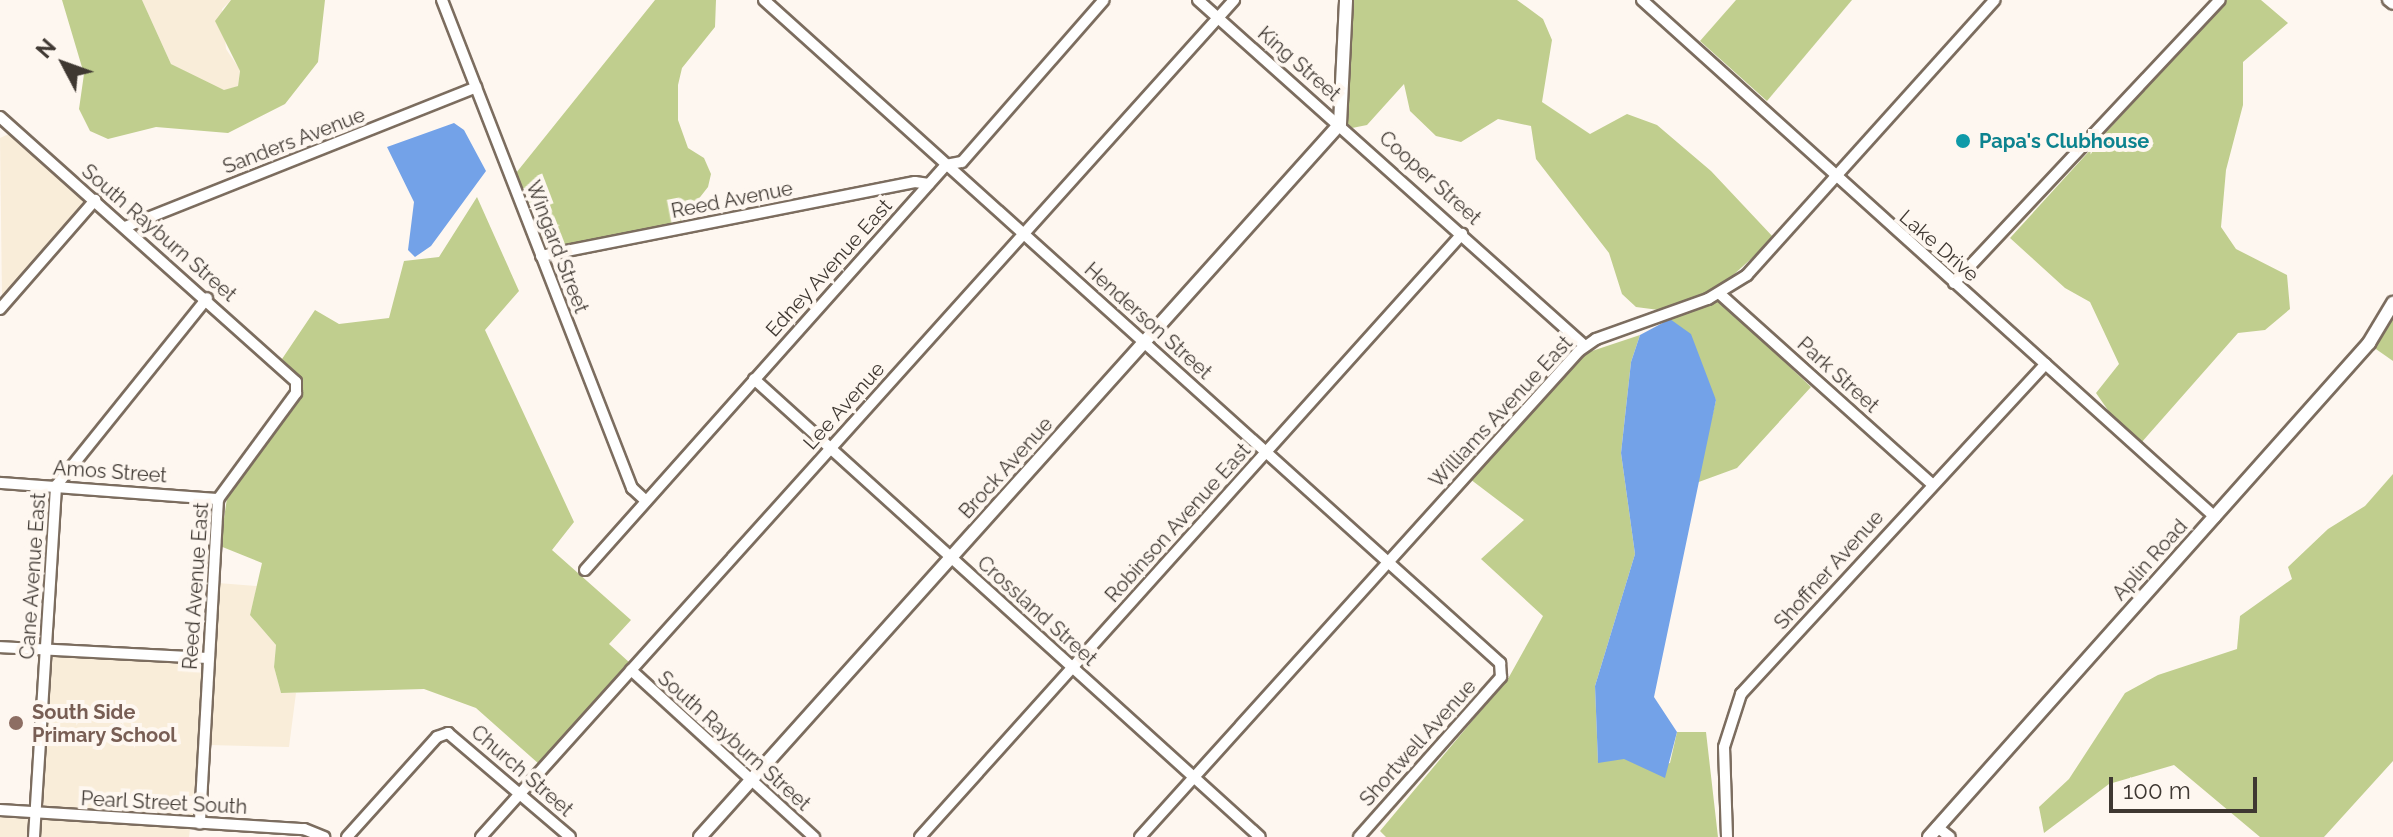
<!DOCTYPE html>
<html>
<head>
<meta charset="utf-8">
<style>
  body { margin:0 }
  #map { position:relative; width:2393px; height:837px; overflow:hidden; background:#fef7f0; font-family:Raleway,sans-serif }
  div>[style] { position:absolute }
  .commercial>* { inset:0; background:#f9edd9; transform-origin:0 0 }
  .green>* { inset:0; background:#c0ce8e }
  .water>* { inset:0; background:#73a2e8 }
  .roads { filter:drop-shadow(2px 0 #7c6d5f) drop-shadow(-2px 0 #7c6d5f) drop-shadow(0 2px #7c6d5f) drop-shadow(0 -2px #7c6d5f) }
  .minor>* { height:10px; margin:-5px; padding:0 5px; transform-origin:5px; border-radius:5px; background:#fff }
  .tertiary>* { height:12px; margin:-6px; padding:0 6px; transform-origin:6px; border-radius:6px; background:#fff }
  .dots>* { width:22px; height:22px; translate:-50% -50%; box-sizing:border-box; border:4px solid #fef7f0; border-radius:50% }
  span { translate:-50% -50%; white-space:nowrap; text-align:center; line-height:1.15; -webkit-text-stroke:8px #fef7f0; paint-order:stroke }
  .street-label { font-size:20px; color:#3f3832 }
  .culture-label { font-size:20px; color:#0d838f; font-weight:700 }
  .left { translate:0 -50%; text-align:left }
  .education-label { font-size:20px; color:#785e54; font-weight:700 }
  .north { position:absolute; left:24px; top:24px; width:80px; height:80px; -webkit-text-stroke:6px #fef7f0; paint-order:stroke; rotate:311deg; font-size:22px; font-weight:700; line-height:32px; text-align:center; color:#3f3832 }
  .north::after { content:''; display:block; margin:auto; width:28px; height:36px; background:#3f3832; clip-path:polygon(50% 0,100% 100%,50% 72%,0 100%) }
  .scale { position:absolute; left:2109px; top:777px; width:148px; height:36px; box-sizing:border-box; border:4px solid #3f3832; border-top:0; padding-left:10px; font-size:24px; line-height:28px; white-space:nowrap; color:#3f3832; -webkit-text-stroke:6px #fef7f0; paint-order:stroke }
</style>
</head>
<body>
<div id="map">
  <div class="commercial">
    <i style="clip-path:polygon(142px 0,231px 0,222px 9px,226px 49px,240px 70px,238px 86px,224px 91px,171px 64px)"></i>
    <i style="clip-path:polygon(11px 133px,88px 201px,2px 298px,0 138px)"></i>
    <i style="clip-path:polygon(218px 583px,257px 586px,250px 615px,276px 645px,274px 667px,281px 693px,296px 693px,289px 747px,209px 745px)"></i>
    <i style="left:51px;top:655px;width:152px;height:153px;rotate:3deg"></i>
    <i style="left:0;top:816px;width:30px;height:21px;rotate:2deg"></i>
    <i style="clip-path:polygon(41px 818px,190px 829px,189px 837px,40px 837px)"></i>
  </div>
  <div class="green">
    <i style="clip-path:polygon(62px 0,142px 0,171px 64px,224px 90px,238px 86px,240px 71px,215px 21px,231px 0,325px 0,318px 62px,285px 104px,228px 133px,156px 127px,108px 139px,90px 131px,79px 109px,84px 74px)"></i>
    <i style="clip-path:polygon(655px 0,716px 0,715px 27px,682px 68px,678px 85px,678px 120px,688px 148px,704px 158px,711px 174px,708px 187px,679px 224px,545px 250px,516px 173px)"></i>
    <i style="clip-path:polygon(1351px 0,1517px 0,1543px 19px,1552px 40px,1542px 102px,1590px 134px,1627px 114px,1657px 125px,1711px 171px,1774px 238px,1720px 287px,1659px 310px,1636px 307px,1622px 294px,1609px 253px,1536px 159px,1531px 126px,1498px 119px,1461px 142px,1436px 136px,1410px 111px,1404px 84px,1367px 125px,1352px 128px,1346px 122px)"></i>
    <i style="clip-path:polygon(1736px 0,1852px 0,1767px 101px,1700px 41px)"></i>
    <i style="clip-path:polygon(2227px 0,2261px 0,2288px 23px,2243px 62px,2243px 105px,2226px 170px,2221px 227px,2236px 249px,2287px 275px,2290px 309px,2265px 330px,2238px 333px,2141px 443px,2117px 423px,2096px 393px,2119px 364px,2090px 302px,2065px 288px,2010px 238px)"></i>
    <i style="clip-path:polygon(477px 197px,519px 291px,485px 330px,574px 522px,552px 550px,631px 620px,609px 644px,630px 663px,539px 764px,476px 708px,424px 689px,281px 693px,274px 667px,276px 645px,250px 615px,262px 563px,220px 546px,228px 491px,301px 396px,303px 379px,282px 359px,315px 310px,339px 324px,389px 318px,404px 261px,439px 257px)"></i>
    <i style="clip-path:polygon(1719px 300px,1811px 387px,1737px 468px,1696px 483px,1716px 400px,1669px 319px)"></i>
    <i style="clip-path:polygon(2393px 317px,2393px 361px,2373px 347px)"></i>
    <i style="clip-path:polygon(1640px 335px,1631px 362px,1621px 453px,1635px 554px,1595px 686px,1598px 762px,1624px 758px,1652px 768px,1670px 763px,1677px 732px,1706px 732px,1718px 837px,1386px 837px,1380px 831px,1509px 677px,1543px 616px,1481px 559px,1524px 520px,1470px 479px,1586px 353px)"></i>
    <i style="clip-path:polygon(2393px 474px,2393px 761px,2324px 837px,2260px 837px,2174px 765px,2109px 784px,2044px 833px,2039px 807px,2069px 779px,2125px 693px,2158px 675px,2237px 649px,2240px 616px,2292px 579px,2288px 567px,2328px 529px,2365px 506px)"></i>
  </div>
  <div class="water">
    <i style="clip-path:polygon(454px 123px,464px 130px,486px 171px,431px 246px,415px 257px,408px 250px,414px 202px,387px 147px)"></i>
    <i style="clip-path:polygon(1670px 319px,1691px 334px,1716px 400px,1654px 697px,1677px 732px,1665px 778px,1624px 759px,1598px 763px,1595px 686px,1635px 554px,1621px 453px,1631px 362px,1640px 335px)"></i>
  </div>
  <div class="roads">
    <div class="minor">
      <i style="left:442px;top:0;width:524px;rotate:68.73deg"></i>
      <i style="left:632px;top:488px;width:19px;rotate:43deg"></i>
      <i style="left:764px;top:0;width:991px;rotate:42.01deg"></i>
      <i style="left:1500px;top:663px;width:14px;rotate:86deg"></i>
      <i style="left:1501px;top:677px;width:214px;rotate:131.6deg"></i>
      <i style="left:1198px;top:0;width:519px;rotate:41.8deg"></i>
      <i style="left:1642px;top:0;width:772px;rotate:42.06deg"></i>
      <i style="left:2388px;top:0;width:6px;rotate:39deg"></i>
      <i style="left:0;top:117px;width:397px;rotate:41.8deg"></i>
      <i style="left:296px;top:382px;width:11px;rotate:90deg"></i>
      <i style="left:296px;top:393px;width:132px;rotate:126.3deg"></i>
      <i style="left:218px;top:499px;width:325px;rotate:93.2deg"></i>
      <i style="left:125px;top:227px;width:378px;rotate:-21.7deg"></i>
      <i style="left:541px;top:256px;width:381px;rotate:-11.2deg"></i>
      <i style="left:915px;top:182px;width:14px;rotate:8deg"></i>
      <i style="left:1954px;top:283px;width:388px;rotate:-46.8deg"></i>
      <i style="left:1720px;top:294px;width:285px;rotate:41.9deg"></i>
      <i style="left:0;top:309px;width:145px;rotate:-48.9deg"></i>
      <i style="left:754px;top:379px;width:682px;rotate:42.15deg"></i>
      <i style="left:0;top:483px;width:219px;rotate:4.2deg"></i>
      <i style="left:585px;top:570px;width:543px;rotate:-48.29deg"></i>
      <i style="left:946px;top:165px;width:16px;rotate:-11deg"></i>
      <i style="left:962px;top:162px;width:215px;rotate:-48.8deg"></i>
      <i style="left:0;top:647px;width:208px;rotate:3deg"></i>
      <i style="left:631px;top:670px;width:248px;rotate:42.4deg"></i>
      <i style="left:0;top:810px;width:305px;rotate:3.6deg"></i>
      <i style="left:304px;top:829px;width:22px;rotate:22deg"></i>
      <i style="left:1937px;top:827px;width:16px;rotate:38deg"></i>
      <i style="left:34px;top:837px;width:352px;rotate:-86.4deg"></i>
      <i style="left:56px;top:486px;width:241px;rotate:-51.2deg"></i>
      <i style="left:347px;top:837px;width:135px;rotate:-48deg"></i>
      <i style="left:437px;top:737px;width:12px;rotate:-20deg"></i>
      <i style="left:448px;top:733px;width:160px;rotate:40.4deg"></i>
      <i style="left:481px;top:837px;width:1126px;rotate:-48.02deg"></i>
      <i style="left:920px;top:837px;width:811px;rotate:-48.05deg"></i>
      <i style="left:1140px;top:837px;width:655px;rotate:-47.91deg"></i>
      <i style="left:1579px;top:351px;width:21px;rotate:-35deg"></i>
      <i style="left:1596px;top:339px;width:119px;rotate:-19.7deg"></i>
      <i style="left:1708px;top:299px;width:46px;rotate:-31.6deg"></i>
      <i style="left:1747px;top:275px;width:370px;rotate:-48deg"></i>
      <i style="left:1727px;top:837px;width:90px;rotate:-91.9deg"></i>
      <i style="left:1724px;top:747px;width:56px;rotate:-72.2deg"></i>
      <i style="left:1741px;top:694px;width:449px;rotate:-47.3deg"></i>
    </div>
    <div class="tertiary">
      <i style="left:700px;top:837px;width:958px;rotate:-48.09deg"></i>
      <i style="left:1340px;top:124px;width:124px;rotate:-87.2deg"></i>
      <i style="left:1929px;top:837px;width:662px;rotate:-48.31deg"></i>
      <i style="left:2369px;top:343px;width:47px;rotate:-59deg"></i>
    </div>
  </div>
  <div class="dots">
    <i style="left:1963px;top:141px;background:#0f9aa8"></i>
    <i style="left:16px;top:723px;background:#8d6e63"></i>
  </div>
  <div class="street-label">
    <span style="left:1299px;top:64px;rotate:41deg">King Street</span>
    <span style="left:294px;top:141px;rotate:-21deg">Sanders Avenue</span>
    <span style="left:1430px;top:178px;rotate:42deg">Cooper Street</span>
    <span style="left:732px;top:200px;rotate:-11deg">Reed Avenue</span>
    <span style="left:159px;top:233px;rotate:41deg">South Rayburn Street</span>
    <span style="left:1939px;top:246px;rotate:41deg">Lake Drive</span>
    <span style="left:557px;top:247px;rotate:69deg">Wingard Street</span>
    <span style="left:829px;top:268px;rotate:-48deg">Edney Avenue East</span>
    <span style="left:1148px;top:321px;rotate:42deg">Henderson Street</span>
    <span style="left:1838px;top:375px;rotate:42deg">Park Street</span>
    <span style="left:844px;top:406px;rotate:-48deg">Lee Avenue</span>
    <span style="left:1501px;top:412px;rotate:-47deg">Williams Avenue East</span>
    <span style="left:1006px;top:468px;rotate:-48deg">Brock Avenue</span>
    <span style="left:110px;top:472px;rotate:4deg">Amos Street</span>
    <span style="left:1178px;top:523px;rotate:-48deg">Robinson Avenue East</span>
    <span style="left:2150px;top:560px;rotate:-48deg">Aplin Road</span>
    <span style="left:1829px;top:570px;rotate:-48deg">Shoffner Avenue</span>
    <span style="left:33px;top:576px;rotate:-86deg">Cane Avenue East</span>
    <span style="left:196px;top:586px;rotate:-86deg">Reed Avenue East</span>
    <span style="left:1037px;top:611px;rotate:42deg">Crossland Street</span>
    <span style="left:734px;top:741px;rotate:42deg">South Rayburn Street</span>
    <span style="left:1418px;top:743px;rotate:-48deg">Shortwell Avenue</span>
    <span style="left:522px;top:771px;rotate:41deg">Church Street</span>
    <span style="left:164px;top:803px;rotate:3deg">Pearl Street South</span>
  </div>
  <div class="culture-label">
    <span class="left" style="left:1979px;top:141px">Papa's Clubhouse</span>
  </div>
  <div class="education-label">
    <span class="left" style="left:32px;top:724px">South Side<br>Primary School</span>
  </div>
  <div class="north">N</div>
  <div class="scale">100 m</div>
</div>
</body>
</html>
